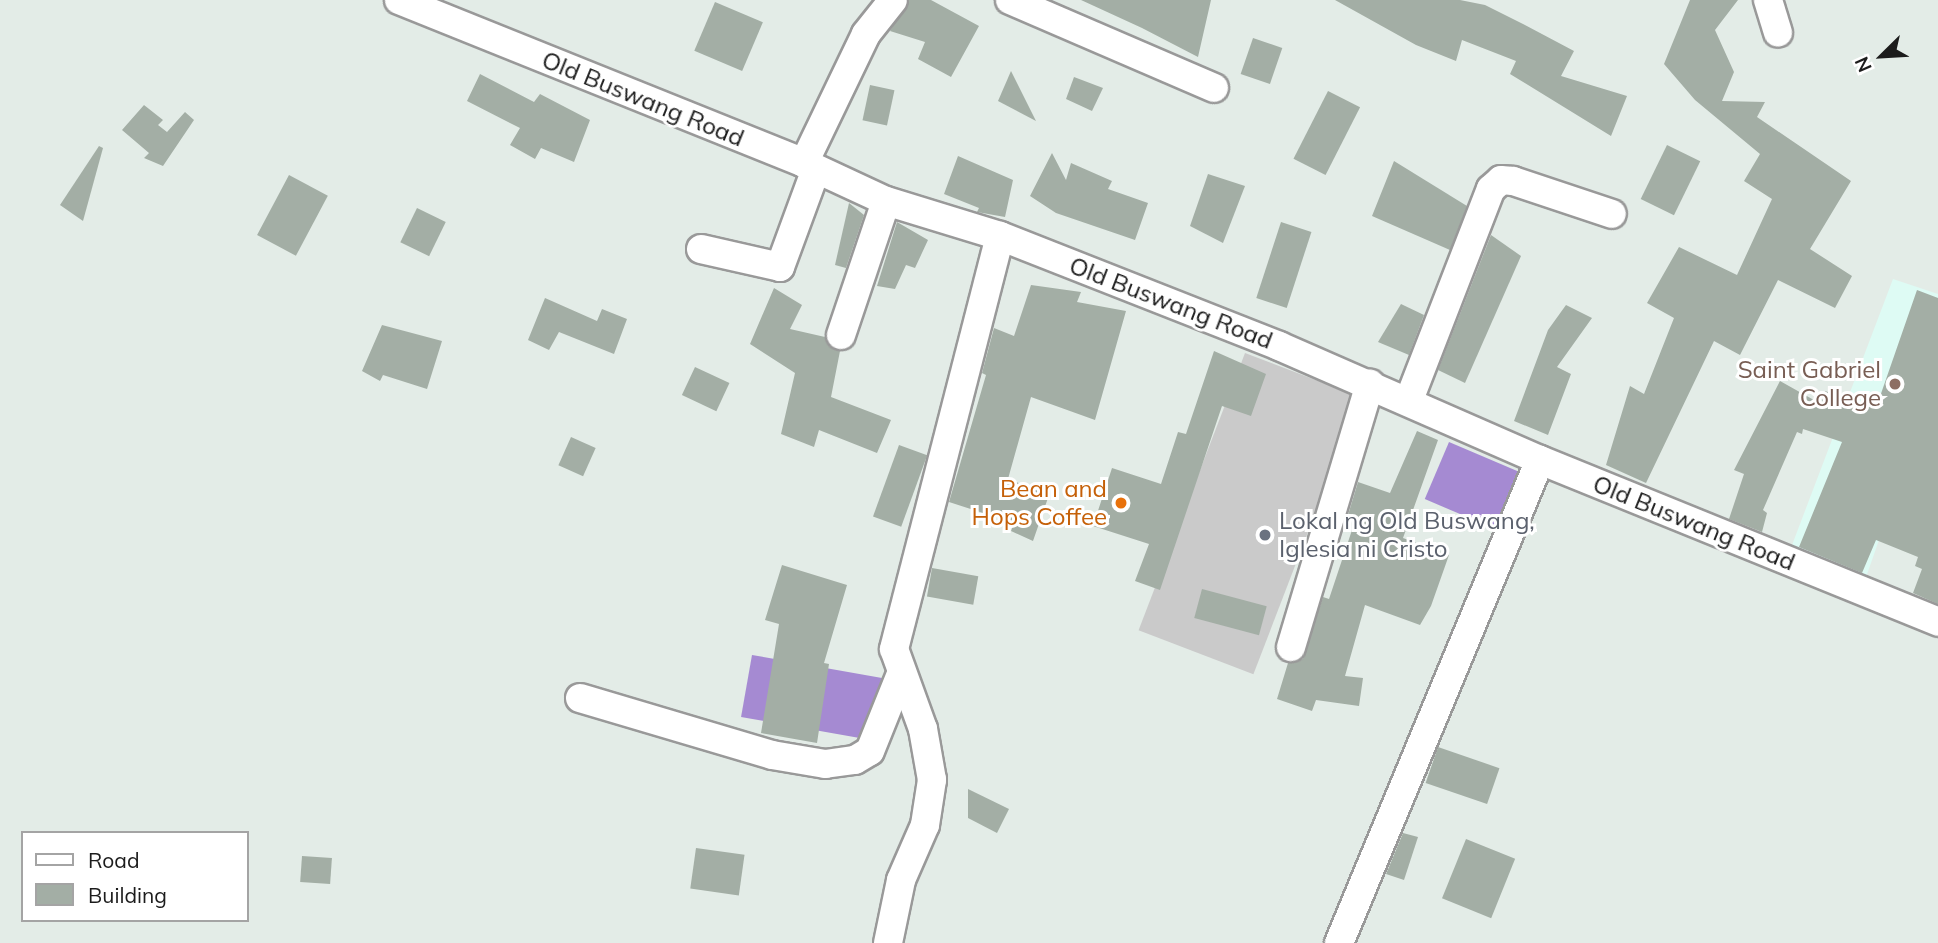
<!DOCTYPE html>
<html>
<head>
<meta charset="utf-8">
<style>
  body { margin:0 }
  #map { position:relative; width:1938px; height:943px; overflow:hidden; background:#e3ece7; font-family:Mulish,sans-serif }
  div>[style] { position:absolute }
  .education>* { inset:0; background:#defbf4 }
  .religious>* { inset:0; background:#cacaca; transform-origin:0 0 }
  .pitch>* { inset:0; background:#a58ad2; transform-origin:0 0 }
  .building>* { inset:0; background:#a3aea5; transform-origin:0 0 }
  .roads { filter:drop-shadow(2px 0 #999) drop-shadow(-2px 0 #999) drop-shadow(0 2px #999) drop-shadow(0 -2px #999) }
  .minor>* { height:28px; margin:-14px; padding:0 14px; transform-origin:14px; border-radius:14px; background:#fff }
  .dots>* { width:19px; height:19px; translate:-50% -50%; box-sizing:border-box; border:4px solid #fff; border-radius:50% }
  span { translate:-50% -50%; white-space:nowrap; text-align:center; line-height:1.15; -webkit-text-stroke:6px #fff; paint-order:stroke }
  .street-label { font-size:24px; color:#1c1c1c }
  .education-label { font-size:24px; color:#785e54 }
  .right { translate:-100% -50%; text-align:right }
  .food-label { font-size:24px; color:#c56008 }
  .worship-label { font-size:24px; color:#5b616d }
  .left { translate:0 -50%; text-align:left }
  .legend { position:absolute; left:21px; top:831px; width:228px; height:91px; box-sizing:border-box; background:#fff; border:2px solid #a4a4a4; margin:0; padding:9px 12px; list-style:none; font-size:21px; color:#1c1c1c }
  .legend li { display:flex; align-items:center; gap:14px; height:35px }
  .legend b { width:35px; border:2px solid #a4a4a4 }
  .north { position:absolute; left:1847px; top:21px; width:70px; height:70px; -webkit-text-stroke:5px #fff; paint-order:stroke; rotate:246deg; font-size:19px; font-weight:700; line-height:28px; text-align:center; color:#1c1c1c }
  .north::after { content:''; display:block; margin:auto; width:24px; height:32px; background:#1c1c1c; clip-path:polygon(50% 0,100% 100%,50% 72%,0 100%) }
</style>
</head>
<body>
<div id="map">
  <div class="education">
    <i style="clip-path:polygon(1893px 279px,1938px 294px,1938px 486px,1902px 474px,1864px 583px,1789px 553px)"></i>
  </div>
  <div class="religious">
    <i style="left:1245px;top:353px;width:123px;height:297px;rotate:21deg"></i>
  </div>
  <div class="pitch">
    <i style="left:1449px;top:442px;width:94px;height:62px;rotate:23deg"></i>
    <i style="left:752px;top:655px;width:142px;height:63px;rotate:10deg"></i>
  </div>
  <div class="building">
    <i style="clip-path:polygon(909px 0,931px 0,979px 26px,951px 77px,918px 59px,925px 42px,890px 31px)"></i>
    <i style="clip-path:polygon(1081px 0,1211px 0,1198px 57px,1142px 28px)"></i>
    <i style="clip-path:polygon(1335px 0,1460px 0,1485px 5px,1523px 24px,1574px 51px,1561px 76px,1627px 96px,1611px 136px,1510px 74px,1516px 61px,1462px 40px,1456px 61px,1416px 45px)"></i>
    <i style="clip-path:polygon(1690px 0,1738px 0,1715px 30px,1734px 72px,1722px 101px,1765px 102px,1757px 117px,1851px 181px,1810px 249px,1852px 276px,1835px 308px,1778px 280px,1740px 355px,1714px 341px,1646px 483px,1606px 465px,1630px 386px,1644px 394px,1674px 318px,1647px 303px,1679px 247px,1737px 275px,1772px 199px,1744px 181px,1760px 154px,1695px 100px,1664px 64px)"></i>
    <i style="left:715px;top:2px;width:52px;height:53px;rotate:23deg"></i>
    <i style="left:1253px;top:38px;width:31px;height:38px;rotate:19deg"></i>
    <i style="clip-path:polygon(1011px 71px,1036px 121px,998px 101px)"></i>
    <i style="clip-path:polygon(480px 74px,534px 102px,540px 94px,590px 120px,574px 162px,541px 148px,535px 159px,510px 145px,520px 128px,467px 101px)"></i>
    <i style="clip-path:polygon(1074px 77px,1103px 88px,1092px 111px,1066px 99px)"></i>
    <i style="left:870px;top:85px;width:25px;height:36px;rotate:12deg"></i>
    <i style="left:1328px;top:91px;width:36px;height:76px;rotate:27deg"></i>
    <i style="clip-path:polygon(144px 105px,163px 120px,158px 125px,167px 132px,185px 112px,194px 120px,163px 166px,144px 158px,149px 153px,122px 130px)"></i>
    <i style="left:1667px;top:145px;width:37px;height:60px;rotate:26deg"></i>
    <i style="clip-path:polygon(99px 146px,103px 148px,83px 221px,60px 205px)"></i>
    <i style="clip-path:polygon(1052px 153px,1066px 180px,1071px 163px,1112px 181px,1108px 189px,1148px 203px,1135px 240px,1056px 213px,1030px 196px)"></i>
    <i style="clip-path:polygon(958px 156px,1013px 180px,1005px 217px,977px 212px,979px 208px,944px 194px)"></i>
    <i style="clip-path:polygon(1394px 161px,1467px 206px,1450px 250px,1372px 216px)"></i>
    <i style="clip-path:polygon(1208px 174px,1245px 186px,1223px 243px,1190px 226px)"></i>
    <i style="left:289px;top:175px;width:44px;height:68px;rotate:28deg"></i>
    <i style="clip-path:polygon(849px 203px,864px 215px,846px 268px,835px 265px)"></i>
    <i style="left:417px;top:208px;width:32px;height:38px;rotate:26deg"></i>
    <i style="clip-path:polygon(897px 222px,928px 240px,915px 268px,906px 265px,895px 289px,877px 286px)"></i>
    <i style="left:1281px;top:222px;width:32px;height:80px;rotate:18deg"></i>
    <i style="clip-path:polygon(1491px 235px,1521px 256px,1465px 383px,1438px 370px)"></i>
    <i style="clip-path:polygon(1031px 285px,1081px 292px,1077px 302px,1126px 311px,1095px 420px,1031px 397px,1008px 479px,1049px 495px,1033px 541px,1011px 531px,1014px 523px,949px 502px,986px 375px,982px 373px,994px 328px,1014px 336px)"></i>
    <i style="clip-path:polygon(774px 288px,802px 305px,790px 329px,825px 337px,829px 346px,840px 351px,831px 397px,891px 420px,877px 453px,819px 430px,814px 447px,781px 434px,795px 373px,750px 344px)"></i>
    <i style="clip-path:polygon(1917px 290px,1938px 298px,1938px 604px,1913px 593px,1922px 569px,1915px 566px,1918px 557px,1876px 540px,1862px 573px,1799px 547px,1842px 442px,1803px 429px,1802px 434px,1797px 432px,1763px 510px,1767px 513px,1762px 532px,1729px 519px,1744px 474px,1734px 470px,1780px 381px,1821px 404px,1825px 391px,1876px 408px)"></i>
    <i style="clip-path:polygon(545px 298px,597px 321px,602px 309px,627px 319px,614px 354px,559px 332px,549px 350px,528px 340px)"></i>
    <i style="clip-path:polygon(1401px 304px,1424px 315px,1409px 355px,1378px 342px)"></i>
    <i style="clip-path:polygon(1566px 305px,1592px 318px,1557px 367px,1571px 374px,1548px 435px,1514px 421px,1548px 330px)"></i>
    <i style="clip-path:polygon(382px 325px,442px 341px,427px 389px,383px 375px,380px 381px,362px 371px)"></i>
    <i style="clip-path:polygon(1214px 351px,1266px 374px,1251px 416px,1222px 406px,1160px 590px,1135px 581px,1149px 544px,1093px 526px,1112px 468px,1161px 484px,1178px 432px,1186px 434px)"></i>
    <i style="left:695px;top:367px;width:38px;height:31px;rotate:25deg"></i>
    <i style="clip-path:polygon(1417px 431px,1438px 440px,1403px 538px,1449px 555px,1431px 606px,1420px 625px,1365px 605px,1345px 676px,1363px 678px,1359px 706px,1316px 700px,1312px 711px,1277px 699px,1288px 663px,1303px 659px,1323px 597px,1329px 599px,1356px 518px,1348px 515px,1358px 482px,1390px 493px)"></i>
    <i style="left:571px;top:437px;width:27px;height:31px;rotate:24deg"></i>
    <i style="left:899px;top:445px;width:30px;height:76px;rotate:20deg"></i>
    <i style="clip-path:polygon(782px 565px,847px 585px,824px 663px,829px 664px,817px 743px,761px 733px,779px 624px,765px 620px)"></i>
    <i style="left:932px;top:568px;width:47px;height:29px;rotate:10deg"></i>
    <i style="left:1202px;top:589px;width:67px;height:30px;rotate:15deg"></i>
    <i style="left:1438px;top:747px;width:65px;height:38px;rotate:19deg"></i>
    <i style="clip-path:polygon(968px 789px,1009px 809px,997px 833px,968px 818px)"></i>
    <i style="clip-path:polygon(1403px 833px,1418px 837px,1404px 880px,1386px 874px)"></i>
    <i style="left:1466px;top:839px;width:53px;height:64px;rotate:22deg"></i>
    <i style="left:696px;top:848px;width:49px;height:41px;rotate:8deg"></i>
    <i style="left:302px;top:856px;width:30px;height:26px;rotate:4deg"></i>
  </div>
  <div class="roads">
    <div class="minor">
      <i style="left:399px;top:0;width:437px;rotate:21.9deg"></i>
      <i style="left:804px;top:163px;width:90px;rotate:24.9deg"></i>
      <i style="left:886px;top:201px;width:119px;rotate:17.1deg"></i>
      <i style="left:1000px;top:236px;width:300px;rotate:21.5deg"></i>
      <i style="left:1279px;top:346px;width:285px;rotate:23.6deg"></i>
      <i style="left:1540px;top:460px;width:430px;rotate:22.1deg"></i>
      <i style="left:1010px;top:0;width:222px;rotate:23.3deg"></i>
      <i style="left:1768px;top:0;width:34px;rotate:73deg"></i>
      <i style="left:804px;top:163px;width:143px;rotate:-64.3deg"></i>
      <i style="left:866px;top:34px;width:43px;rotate:-51.5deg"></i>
      <i style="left:701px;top:249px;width:81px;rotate:12.8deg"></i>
      <i style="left:780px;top:267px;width:104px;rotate:-69.8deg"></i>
      <i style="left:841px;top:335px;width:141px;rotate:-71.4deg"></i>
      <i style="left:1409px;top:400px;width:226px;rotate:-68.8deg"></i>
      <i style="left:1491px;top:189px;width:13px;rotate:-42deg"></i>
      <i style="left:1501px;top:180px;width:12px;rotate:5deg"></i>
      <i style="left:1513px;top:181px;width:104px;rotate:18.4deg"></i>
      <i style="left:1291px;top:647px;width:275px;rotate:-73.3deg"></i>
      <i style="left:580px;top:698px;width:200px;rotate:16.5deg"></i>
      <i style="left:772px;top:755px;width:54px;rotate:9.6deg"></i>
      <i style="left:825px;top:764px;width:30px;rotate:-8deg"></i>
      <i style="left:855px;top:760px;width:17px;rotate:-31deg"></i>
      <i style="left:870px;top:751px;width:83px;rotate:-68.1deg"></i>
      <i style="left:888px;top:943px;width:64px;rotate:-78.3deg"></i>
      <i style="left:901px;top:880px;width:60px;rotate:-66.4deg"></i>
      <i style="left:925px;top:825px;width:46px;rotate:-81.2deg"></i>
      <i style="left:932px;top:780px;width:52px;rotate:-100deg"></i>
      <i style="left:923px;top:729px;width:85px;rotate:-109.9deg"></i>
      <i style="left:894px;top:649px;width:426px;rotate:-75.6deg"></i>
      <i style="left:1339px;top:943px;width:523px;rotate:-67.41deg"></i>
    </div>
  </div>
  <div class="dots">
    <i style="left:1895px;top:384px;background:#8d6e63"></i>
    <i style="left:1121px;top:503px;background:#e8710a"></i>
    <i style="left:1265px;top:535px;background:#6b7280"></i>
  </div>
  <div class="street-label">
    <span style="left:643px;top:99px;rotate:22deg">Old Buswang Road</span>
    <span style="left:1171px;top:303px;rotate:21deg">Old Buswang Road</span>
    <span style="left:1694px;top:523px;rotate:22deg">Old Buswang Road</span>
  </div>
  <div class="education-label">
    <span class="right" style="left:1881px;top:384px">Saint Gabriel<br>College</span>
  </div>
  <div class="food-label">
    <span class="right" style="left:1107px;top:503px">Bean and<br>Hops Coffee</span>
  </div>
  <div class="worship-label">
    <span class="left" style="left:1279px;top:535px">Lokal ng Old Buswang,<br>Iglesia ni Cristo</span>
  </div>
  <ul class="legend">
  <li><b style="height:9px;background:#fff"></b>Road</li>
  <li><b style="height:19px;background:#a3aea5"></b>Building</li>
  </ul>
  <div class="north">N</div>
</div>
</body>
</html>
